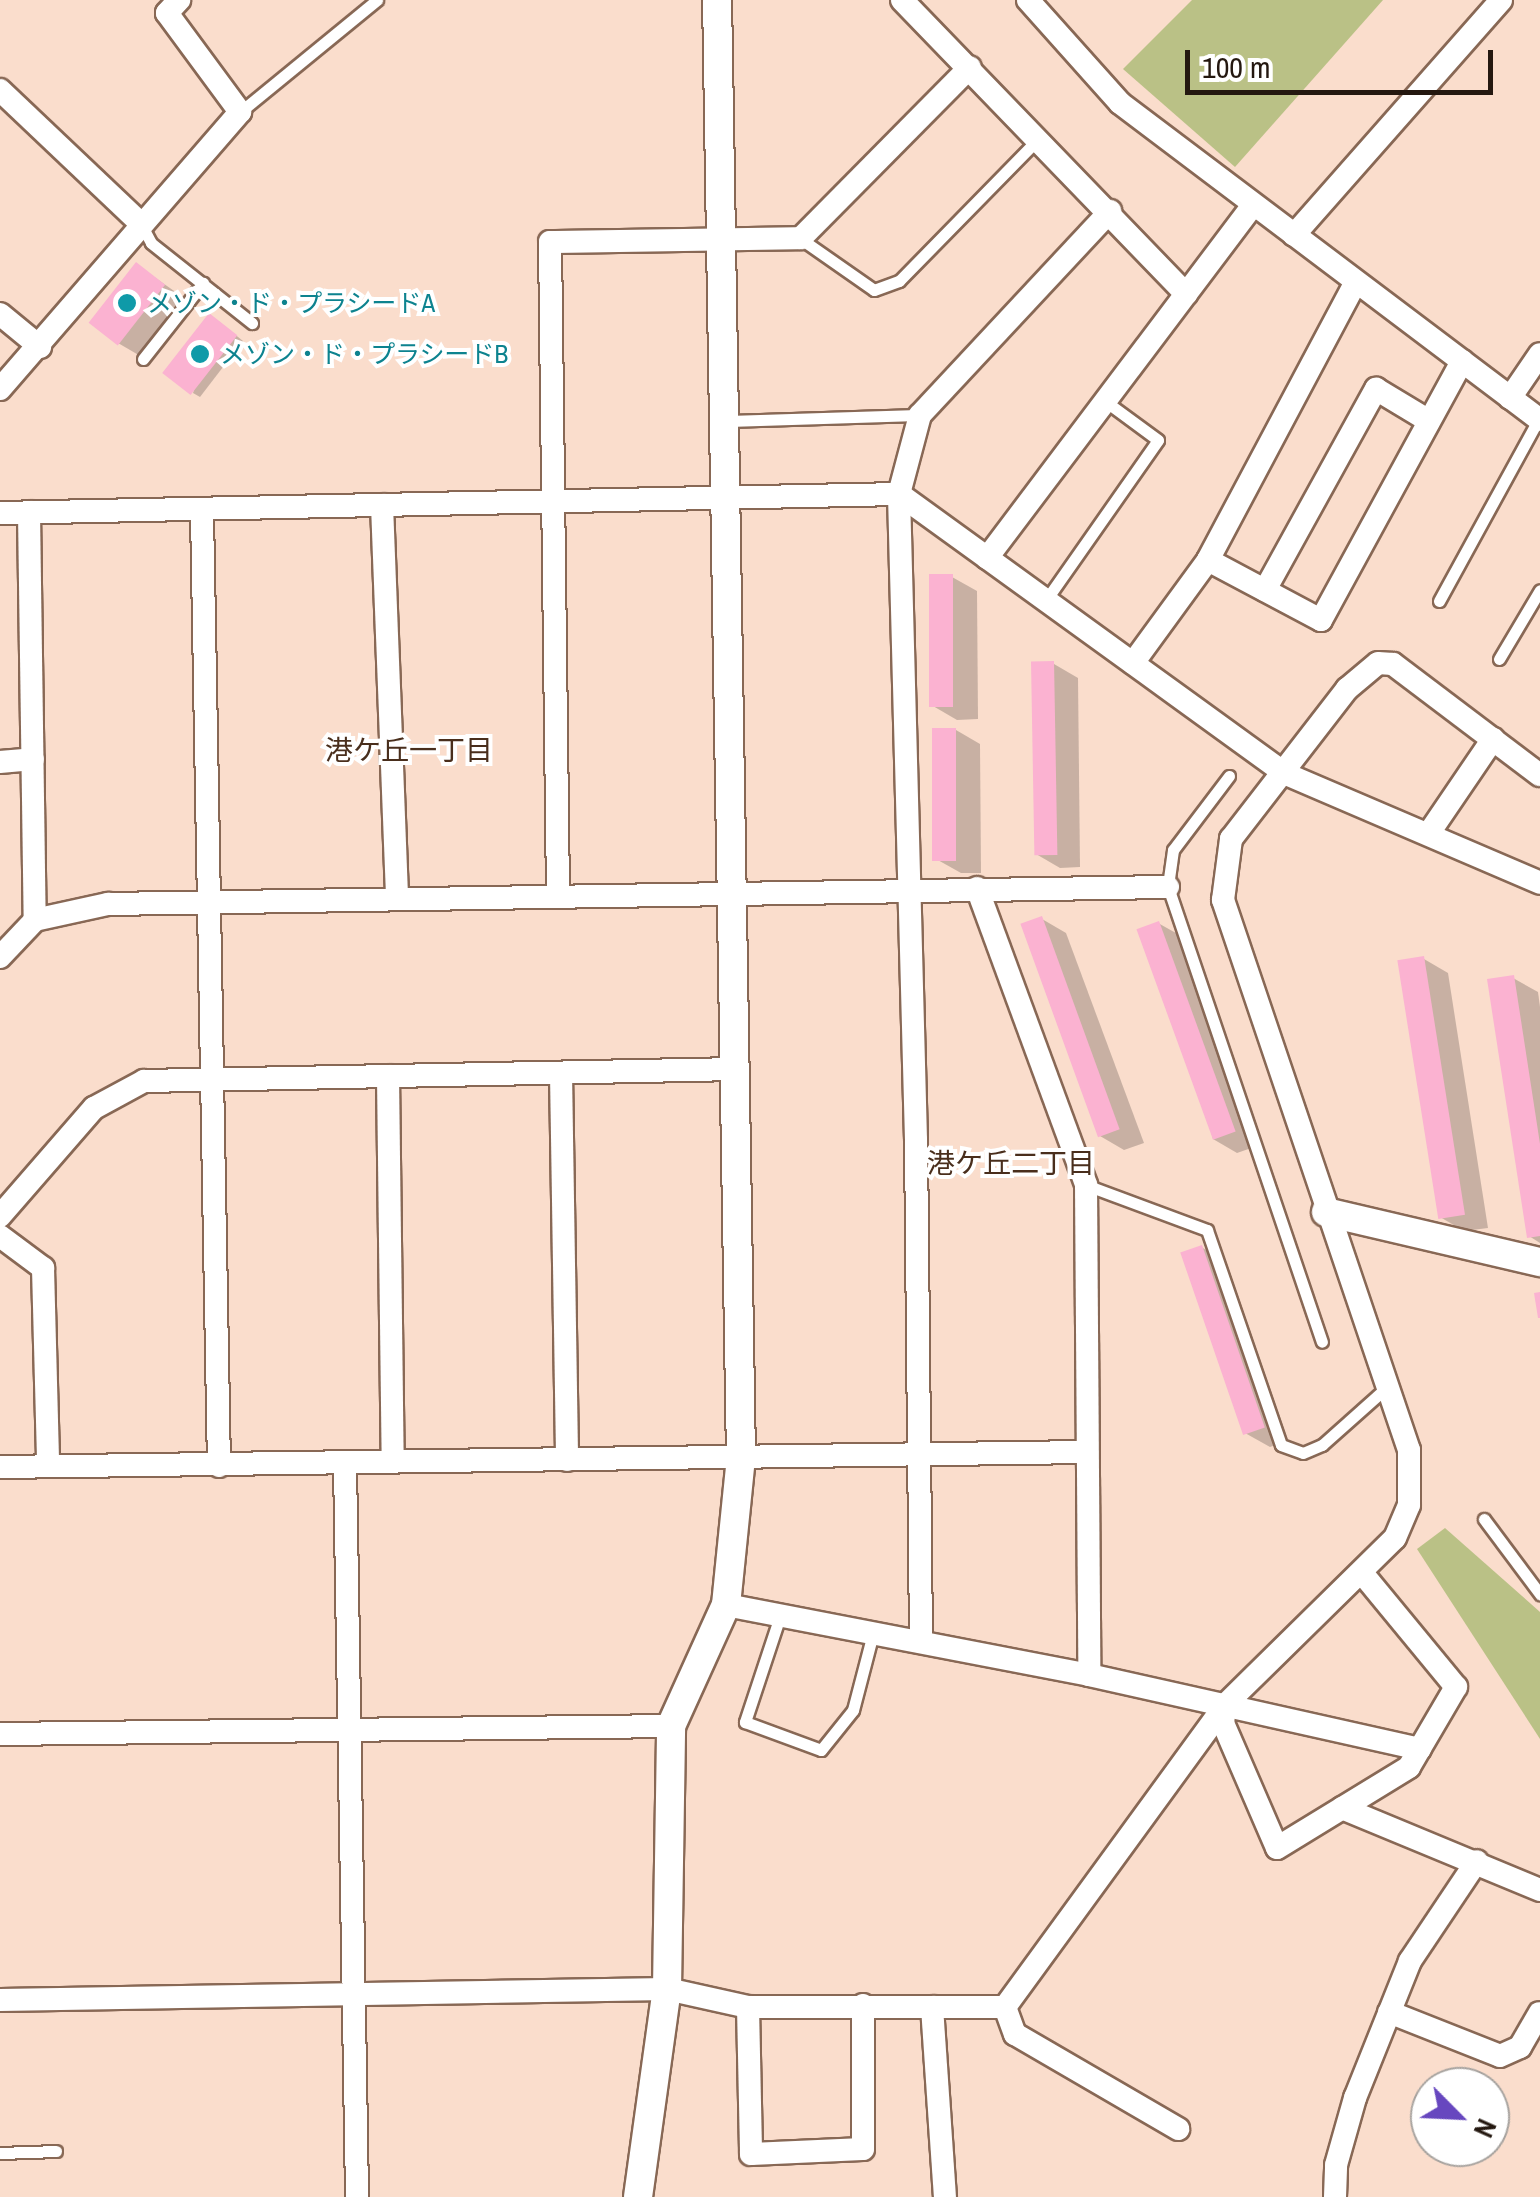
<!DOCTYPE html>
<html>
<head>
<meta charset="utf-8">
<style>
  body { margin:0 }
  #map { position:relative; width:1540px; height:2197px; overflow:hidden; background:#faddcc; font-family:"Archivo Narrow","Noto Sans JP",sans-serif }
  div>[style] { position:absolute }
  .green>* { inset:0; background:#bac186 }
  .shadow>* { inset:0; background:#0003 }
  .building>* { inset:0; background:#fbb2d1; transform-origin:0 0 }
  .roads { filter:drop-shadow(2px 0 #886855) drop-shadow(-2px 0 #886855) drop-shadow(0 2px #886855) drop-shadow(0 -2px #886855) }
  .service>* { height:11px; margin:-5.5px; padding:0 5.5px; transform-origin:5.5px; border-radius:5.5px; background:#fff }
  .minor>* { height:22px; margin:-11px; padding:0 11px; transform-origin:11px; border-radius:11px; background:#fff }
  .tertiary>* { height:28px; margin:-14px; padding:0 14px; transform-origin:14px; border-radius:14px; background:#fff }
  .dots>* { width:28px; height:28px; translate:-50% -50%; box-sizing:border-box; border:5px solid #fff; border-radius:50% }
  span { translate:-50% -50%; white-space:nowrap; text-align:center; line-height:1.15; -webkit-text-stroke:8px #fff; paint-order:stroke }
  .culture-label { font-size:25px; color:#0d838f }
  .left { translate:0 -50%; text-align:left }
  .neighbourhood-label { font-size:28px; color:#492e1c }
  .north { position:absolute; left:1410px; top:2067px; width:100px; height:100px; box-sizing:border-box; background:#fff; border:2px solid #a7a39f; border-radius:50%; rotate:114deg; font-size:28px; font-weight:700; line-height:40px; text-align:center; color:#241810 }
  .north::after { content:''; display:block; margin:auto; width:35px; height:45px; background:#6747bf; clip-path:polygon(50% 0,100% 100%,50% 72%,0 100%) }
  .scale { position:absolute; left:1185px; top:50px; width:308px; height:45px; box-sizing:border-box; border:5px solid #241810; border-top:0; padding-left:12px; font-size:30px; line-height:35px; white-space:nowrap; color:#241810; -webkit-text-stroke:8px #fff; paint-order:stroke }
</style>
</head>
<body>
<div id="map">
  <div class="green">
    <i style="clip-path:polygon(1192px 0,1383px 0,1235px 167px,1123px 69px)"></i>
    <i style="clip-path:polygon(1445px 1528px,1540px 1612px,1540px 1739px,1417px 1549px)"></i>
  </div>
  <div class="shadow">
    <i style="clip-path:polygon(137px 265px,187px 300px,142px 357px,118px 343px)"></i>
    <i style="clip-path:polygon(217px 320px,243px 341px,200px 397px,193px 393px)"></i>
    <i style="clip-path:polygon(952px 577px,977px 591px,978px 719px,957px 720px,933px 706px)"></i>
    <i style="clip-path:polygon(1054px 664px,1078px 678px,1080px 867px,1060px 868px,1036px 854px)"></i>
    <i style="clip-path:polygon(956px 730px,980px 744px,981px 873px,961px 873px,936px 859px)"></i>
    <i style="clip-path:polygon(1042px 919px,1066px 933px,1144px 1143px,1124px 1150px,1100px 1136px)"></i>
    <i style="clip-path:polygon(1158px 923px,1183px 937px,1257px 1146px,1237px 1153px,1213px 1139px)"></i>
    <i style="clip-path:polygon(1424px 959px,1448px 973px,1488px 1228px,1464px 1231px,1440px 1217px)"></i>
    <i style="clip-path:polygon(1513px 978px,1538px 992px,1540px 1007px,1540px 1243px,1529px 1236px)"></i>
    <i style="clip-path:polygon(1201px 1247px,1226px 1261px,1288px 1440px,1270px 1447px,1245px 1433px)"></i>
  </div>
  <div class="building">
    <i style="left:136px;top:262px;width:37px;height:77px;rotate:38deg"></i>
    <i style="left:209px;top:313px;width:36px;height:76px;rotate:38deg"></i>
    <i style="left:929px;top:574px;width:24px;height:133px"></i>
    <i style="left:1054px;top:661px;width:194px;height:23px;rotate:89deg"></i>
    <i style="left:932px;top:728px;width:24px;height:133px"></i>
    <i style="left:1042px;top:916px;width:227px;height:23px;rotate:70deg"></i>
    <i style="left:1159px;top:921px;width:224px;height:24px;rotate:70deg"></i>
    <i style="left:1424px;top:956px;width:262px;height:27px;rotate:81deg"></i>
    <i style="clip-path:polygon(1514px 975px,1540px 1144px,1540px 1236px,1527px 1238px,1487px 979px)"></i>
    <i style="left:1202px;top:1245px;width:193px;height:23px;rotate:71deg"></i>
    <i style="clip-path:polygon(1540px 1292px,1540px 1318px,1538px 1318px,1534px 1293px)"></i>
  </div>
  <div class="roads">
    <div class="service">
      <i style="left:240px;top:112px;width:177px;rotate:-39.3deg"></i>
      <i style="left:141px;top:224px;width:21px;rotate:62deg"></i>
      <i style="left:151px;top:243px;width:129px;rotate:38.4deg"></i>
      <i style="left:801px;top:239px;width:89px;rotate:34.9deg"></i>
      <i style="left:874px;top:290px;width:27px;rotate:-20deg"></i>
      <i style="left:899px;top:281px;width:200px;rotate:-45.6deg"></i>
      <i style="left:143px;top:359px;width:97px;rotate:-51.7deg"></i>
      <i style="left:726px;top:421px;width:194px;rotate:-1.8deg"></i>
      <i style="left:1046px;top:600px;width:195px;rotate:-55deg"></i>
      <i style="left:1158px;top:440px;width:66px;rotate:-143.7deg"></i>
      <i style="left:1439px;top:601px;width:209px;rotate:-61.3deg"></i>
      <i style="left:1499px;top:659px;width:80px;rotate:-59.3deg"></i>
      <i style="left:1229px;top:776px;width:93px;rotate:127.1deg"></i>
      <i style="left:1173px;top:850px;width:37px;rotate:98deg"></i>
      <i style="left:1168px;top:887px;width:480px;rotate:71.3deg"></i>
      <i style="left:1086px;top:1185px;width:129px;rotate:20.4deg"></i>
      <i style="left:1207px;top:1230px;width:227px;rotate:71deg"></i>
      <i style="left:1281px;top:1445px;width:23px;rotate:20deg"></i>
      <i style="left:1303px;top:1453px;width:21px;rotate:-23deg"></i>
      <i style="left:1322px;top:1445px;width:87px;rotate:-41.7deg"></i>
      <i style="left:1484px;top:1519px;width:94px;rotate:53.3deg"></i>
      <i style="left:780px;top:1616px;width:112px;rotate:108.3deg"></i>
      <i style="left:745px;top:1722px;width:81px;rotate:20.2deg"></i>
      <i style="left:821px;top:1750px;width:51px;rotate:-51.3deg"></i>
      <i style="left:853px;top:1710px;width:80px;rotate:-75.4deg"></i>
      <i style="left:0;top:2153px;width:56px;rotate:-2deg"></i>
    </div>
    <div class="minor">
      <i style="left:902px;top:0;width:409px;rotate:46deg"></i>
      <i style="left:1028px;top:0;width:138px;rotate:48.2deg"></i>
      <i style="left:1120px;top:103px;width:526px;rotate:37.04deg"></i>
      <i style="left:0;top:90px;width:195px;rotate:43.5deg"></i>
      <i style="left:1294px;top:235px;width:313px;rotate:-48.6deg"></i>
      <i style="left:0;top:314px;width:52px;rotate:39.5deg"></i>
      <i style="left:0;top:389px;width:367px;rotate:-49.1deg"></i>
      <i style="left:240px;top:112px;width:123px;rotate:-126.4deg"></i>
      <i style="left:167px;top:13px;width:18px;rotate:-47deg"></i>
      <i style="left:1510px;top:398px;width:53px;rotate:-55.7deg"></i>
      <i style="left:382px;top:505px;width:393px;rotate:87.8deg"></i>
      <i style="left:29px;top:512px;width:408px;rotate:89.2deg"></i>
      <i style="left:202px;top:512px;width:954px;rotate:88.98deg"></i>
      <i style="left:0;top:513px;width:899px;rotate:-1.21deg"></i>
      <i style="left:899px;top:494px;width:478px;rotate:35.9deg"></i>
      <i style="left:1286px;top:774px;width:276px;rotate:23.2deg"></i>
      <i style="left:987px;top:558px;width:441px;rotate:-53deg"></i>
      <i style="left:1208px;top:560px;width:128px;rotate:28deg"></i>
      <i style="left:1321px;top:620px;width:295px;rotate:-61.4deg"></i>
      <i style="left:1265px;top:590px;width:230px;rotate:-61.1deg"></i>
      <i style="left:1376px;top:389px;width:62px;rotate:31.1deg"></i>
      <i style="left:1133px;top:663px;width:127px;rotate:-53.9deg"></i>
      <i style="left:1208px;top:560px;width:311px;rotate:-62deg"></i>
      <i style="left:0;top:762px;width:33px;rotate:-5deg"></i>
      <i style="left:1429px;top:833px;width:114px;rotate:-55.8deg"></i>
      <i style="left:977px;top:888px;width:316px;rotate:69.8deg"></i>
      <i style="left:1086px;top:1185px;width:490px;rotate:89.6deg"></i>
      <i style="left:558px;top:895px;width:653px;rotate:-90.7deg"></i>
      <i style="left:550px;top:242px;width:251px;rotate:-0.9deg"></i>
      <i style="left:801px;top:238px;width:240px;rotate:-45.3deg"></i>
      <i style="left:0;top:957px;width:51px;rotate:-46.6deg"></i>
      <i style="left:35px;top:920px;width:75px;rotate:-12.4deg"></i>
      <i style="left:108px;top:904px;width:1060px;rotate:-0.92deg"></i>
      <i style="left:561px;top:1073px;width:387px;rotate:89.1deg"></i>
      <i style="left:388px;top:1076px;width:385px;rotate:89.3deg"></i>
      <i style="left:0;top:1216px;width:143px;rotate:-49deg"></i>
      <i style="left:94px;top:1108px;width:57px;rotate:-28.4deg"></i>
      <i style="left:144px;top:1081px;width:591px;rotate:-1.16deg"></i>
      <i style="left:0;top:1236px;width:54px;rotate:36.7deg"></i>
      <i style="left:43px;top:1268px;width:196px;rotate:88.5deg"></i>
      <i style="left:345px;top:1464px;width:733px;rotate:89.06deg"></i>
      <i style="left:0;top:1467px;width:1085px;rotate:-0.79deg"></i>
      <i style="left:726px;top:1605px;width:370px;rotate:10.9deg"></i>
      <i style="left:1089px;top:1675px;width:339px;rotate:12.6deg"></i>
      <i style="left:921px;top:1642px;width:502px;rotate:-90.57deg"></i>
      <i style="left:916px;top:1140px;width:646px;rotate:-91.51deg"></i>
      <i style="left:899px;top:494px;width:82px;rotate:-75.1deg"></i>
      <i style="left:920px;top:415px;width:279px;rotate:-47deg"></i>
      <i style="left:1225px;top:1705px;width:18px;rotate:96deg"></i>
      <i style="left:1223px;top:1723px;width:136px;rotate:66.6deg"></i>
      <i style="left:1277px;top:1848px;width:155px;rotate:-31.5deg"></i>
      <i style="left:1409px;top:1767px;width:93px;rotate:-59.6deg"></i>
      <i style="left:1456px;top:1687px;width:148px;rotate:-129.5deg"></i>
      <i style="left:0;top:1734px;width:671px;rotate:-0.68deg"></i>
      <i style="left:1342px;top:1808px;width:214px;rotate:22.5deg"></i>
      <i style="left:0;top:2000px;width:667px;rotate:-0.94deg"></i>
      <i style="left:667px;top:1989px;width:83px;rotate:12.5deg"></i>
      <i style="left:748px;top:2007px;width:184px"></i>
      <i style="left:932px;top:2007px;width:190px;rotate:86.1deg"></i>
      <i style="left:748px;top:2007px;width:147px;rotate:88.8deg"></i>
      <i style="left:751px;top:2154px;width:112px;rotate:-2.6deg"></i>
      <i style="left:863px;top:2149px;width:144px;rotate:-90deg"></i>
      <i style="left:932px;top:2007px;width:73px"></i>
      <i style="left:1005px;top:2007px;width:374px;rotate:-53.9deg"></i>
      <i style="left:1225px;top:1705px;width:238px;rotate:-44.5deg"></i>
      <i style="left:1395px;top:1538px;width:36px;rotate:-67deg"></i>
      <i style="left:1409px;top:1505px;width:55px;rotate:-90deg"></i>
      <i style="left:1409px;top:1450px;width:581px;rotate:-108.68deg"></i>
      <i style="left:1223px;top:900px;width:62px;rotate:-82.5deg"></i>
      <i style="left:1231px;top:839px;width:190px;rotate:-52.3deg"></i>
      <i style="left:1347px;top:689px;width:40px;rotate:-40deg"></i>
      <i style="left:1378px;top:663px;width:15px;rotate:4deg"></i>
      <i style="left:1393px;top:664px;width:184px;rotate:37.1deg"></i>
      <i style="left:1005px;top:2007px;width:29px;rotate:70deg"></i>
      <i style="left:1015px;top:2034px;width:189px;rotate:30.2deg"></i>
      <i style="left:1389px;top:2012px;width:119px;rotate:21.6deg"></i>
      <i style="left:1500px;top:2056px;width:22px;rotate:-24deg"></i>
      <i style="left:1520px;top:2047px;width:39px;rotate:-60deg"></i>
      <i style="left:1335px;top:2197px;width:32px;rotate:-88deg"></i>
      <i style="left:1336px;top:2165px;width:70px;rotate:-74.2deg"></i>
      <i style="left:1355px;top:2098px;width:148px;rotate:-68.1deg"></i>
      <i style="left:1410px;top:1961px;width:120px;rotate:-56.2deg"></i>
    </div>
    <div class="tertiary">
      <i style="left:1326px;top:1212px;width:220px;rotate:13.2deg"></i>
      <i style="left:638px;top:2197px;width:210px;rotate:-82.1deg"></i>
      <i style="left:667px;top:1989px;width:263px;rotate:-89.1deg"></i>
      <i style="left:671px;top:1726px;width:133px;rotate:-65.6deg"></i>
      <i style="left:726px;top:1605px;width:148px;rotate:-84.2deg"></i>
      <i style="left:741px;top:1458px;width:1458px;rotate:-90.94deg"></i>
    </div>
  </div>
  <div class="dots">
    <i style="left:127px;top:303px;background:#0f9aa8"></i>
    <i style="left:200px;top:354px;background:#0f9aa8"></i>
  </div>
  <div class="culture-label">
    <span class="left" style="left:147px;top:303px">メゾン・ド・プラシードA</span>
    <span class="left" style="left:220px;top:354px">メゾン・ド・プラシードB</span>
  </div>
  <div class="neighbourhood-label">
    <span style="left:409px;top:750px">港ケ丘一丁目</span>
    <span style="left:1011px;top:1163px">港ケ丘二丁目</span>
  </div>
  <div class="north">N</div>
  <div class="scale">100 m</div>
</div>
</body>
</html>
